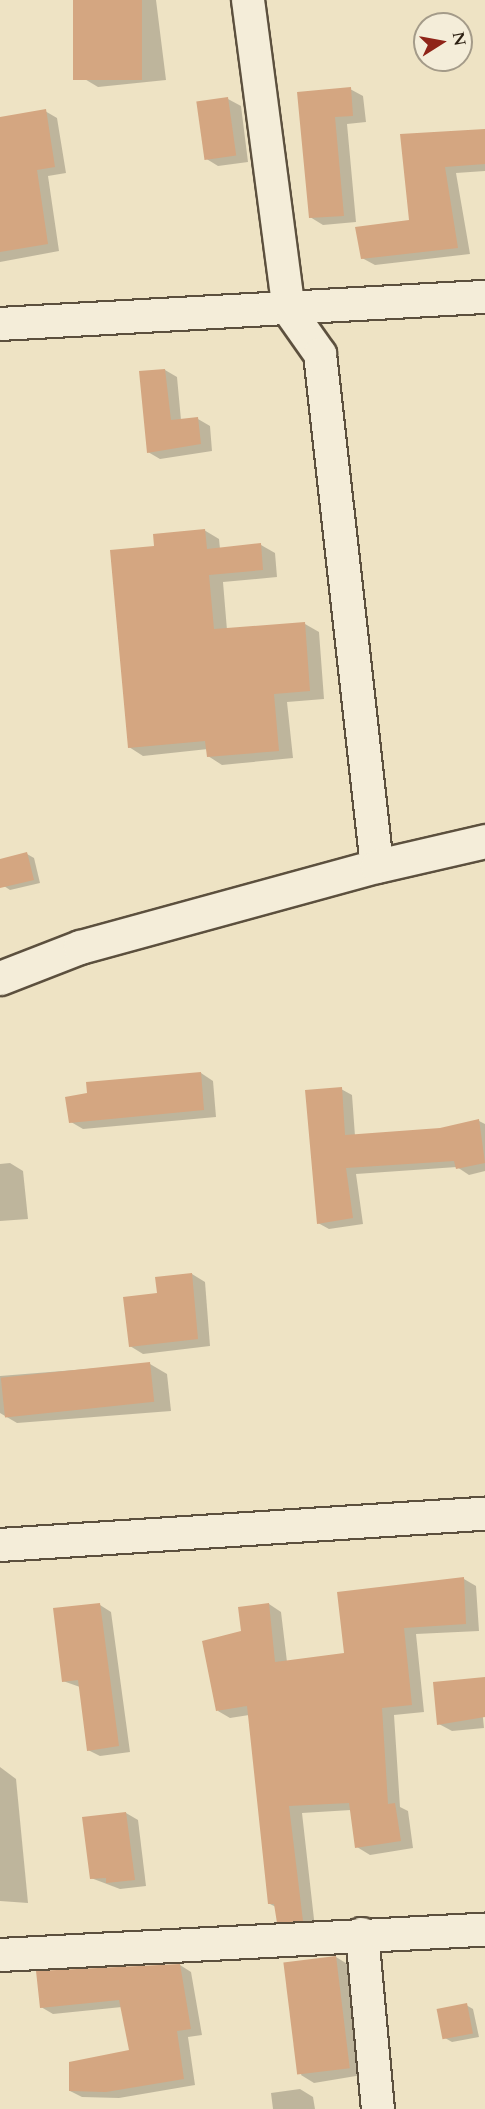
<!DOCTYPE html>
<html>
<head>
<meta charset="utf-8">
<style>
  body { margin:0 }
  #map { position:relative; width:485px; height:2109px; overflow:hidden; background:#eee3c4; font-family:Cardo,serif }
  div>[style] { position:absolute }
  .shadow>* { inset:0; background:#0003 }
  .building>* { inset:0; background:#d4a681; transform-origin:0 0 }
  .roads { filter:drop-shadow(2px 0 #5c503e) drop-shadow(-2px 0 #5c503e) drop-shadow(0 2px #5c503e) drop-shadow(0 -2px #5c503e) }
  .street>* { height:32px; margin:-16px; padding:0 16px; transform-origin:16px; border-radius:16px; background:#f4edd9 }
  .secondary>* { height:33px; margin:-16.5px; padding:0 16.5px; transform-origin:16.5px; border-radius:16.5px; background:#f4edd9 }
  span { translate:-50% -50%; white-space:nowrap; text-align:center; line-height:1.15; -webkit-text-stroke:4.5px #f4edd9; paint-order:stroke }
  .north { position:absolute; left:413px; top:12px; width:60px; height:60px; box-sizing:border-box; background:#f4edd9; border:2px solid #a49b89; border-radius:50%; rotate:79deg; font-size:16px; font-weight:700; line-height:24px; text-align:center; color:#2b1f11 }
  .north::after { content:''; display:block; margin:auto; width:21px; height:27px; background:#8f2418; clip-path:polygon(50% 0,100% 100%,50% 72%,0 100%) }
</style>
</head>
<body>
<div id="map">
  <div class="shadow">
    <i style="clip-path:polygon(74px 0,156px 0,166px 80px,98px 87px,83px 78px)"></i>
    <i style="clip-path:polygon(350px 89px,363px 96px,366px 122px,347px 124px,356px 222px,323px 225px,310px 217px,299px 93px)"></i>
    <i style="clip-path:polygon(228px 99px,241px 106px,248px 162px,218px 166px,205px 158px)"></i>
    <i style="clip-path:polygon(45px 111px,57px 118px,66px 173px,48px 176px,59px 251px,0 262px,0 119px)"></i>
    <i style="clip-path:polygon(485px 130px,485px 171px,456px 173px,470px 254px,375px 265px,362px 258px,410px 221px,402px 135px)"></i>
    <i style="clip-path:polygon(165px 370px,177px 377px,181px 420px,198px 419px,210px 426px,212px 451px,160px 459px,148px 452px)"></i>
    <i style="clip-path:polygon(204px 530px,219px 539px,220px 549px,261px 545px,275px 553px,277px 577px,223px 582px,227px 630px,305px 624px,319px 632px,324px 699px,287px 702px,293px 758px,222px 765px,208px 756px,208px 749px,143px 756px,129px 747px,156px 548px)"></i>
    <i style="clip-path:polygon(27px 854px,34px 858px,40px 883px,10px 890px,4px 886px,0 860px)"></i>
    <i style="clip-path:polygon(201px 1073px,213px 1081px,216px 1117px,83px 1129px,71px 1122px)"></i>
    <i style="clip-path:polygon(341px 1089px,352px 1095px,355px 1136px,418px 1136px,479px 1121px,485px 1124px,485px 1171px,469px 1175px,457px 1167px,356px 1174px,363px 1224px,329px 1229px,318px 1223px)"></i>
    <i style="clip-path:polygon(10px 1163px,23px 1171px,28px 1219px,0 1221px,0 1164px)"></i>
    <i style="clip-path:polygon(192px 1274px,205px 1282px,210px 1346px,143px 1354px,130px 1346px,159px 1295px)"></i>
    <i style="clip-path:polygon(150px 1364px,167px 1374px,171px 1411px,17px 1423px,0 1413px,0 1376px)"></i>
    <i style="clip-path:polygon(464px 1579px,476px 1586px,479px 1631px,416px 1634px,424px 1712px,394px 1715px,400px 1807px,408px 1811px,413px 1848px,370px 1855px,357px 1847px,351px 1810px,302px 1813px,315px 1928px,291px 1929px,278px 1922px,276px 1907px,270px 1904px,249px 1715px,230px 1718px,218px 1711px,242px 1633px,269px 1604px,281px 1612px,287px 1662px,345px 1654px)"></i>
    <i style="clip-path:polygon(100px 1605px,111px 1612px,130px 1752px,100px 1756px,88px 1750px,80px 1687px,63px 1681px)"></i>
    <i style="clip-path:polygon(480px 1688px,484px 1728px,452px 1731px,439px 1724px)"></i>
    <i style="clip-path:polygon(0 1767px,16px 1779px,28px 1903px,0 1901px)"></i>
    <i style="clip-path:polygon(126px 1813px,138px 1820px,146px 1886px,120px 1889px,91px 1878px)"></i>
    <i style="clip-path:polygon(336px 1957px,349px 1965px,362px 2075px,314px 2083px,301px 2075px)"></i>
    <i style="clip-path:polygon(180px 1965px,191px 1972px,202px 2035px,188px 2037px,195px 2085px,119px 2098px,82px 2097px,70px 2091px,131px 2051px,122px 2007px,53px 2014px,41px 2007px)"></i>
    <i style="clip-path:polygon(466px 2005px,473px 2009px,479px 2037px,452px 2042px,445px 2038px)"></i>
    <i style="clip-path:polygon(300px 2089px,313px 2097px,315px 2109px,273px 2109px,271px 2093px)"></i>
  </div>
  <div class="building">
    <i style="left:73px;top:0;width:69px;height:80px"></i>
    <i style="clip-path:polygon(351px 87px,353px 116px,335px 117px,344px 216px,309px 218px,297px 92px)"></i>
    <i style="left:228px;top:97px;width:59px;height:32px;rotate:82deg"></i>
    <i style="clip-path:polygon(46px 109px,55px 167px,37px 170px,48px 244px,0 252px,0 117px)"></i>
    <i style="clip-path:polygon(485px 129px,485px 164px,445px 167px,458px 248px,361px 259px,355px 227px,409px 220px,400px 134px)"></i>
    <i style="clip-path:polygon(165px 369px,171px 420px,198px 417px,201px 444px,147px 453px,139px 371px)"></i>
    <i style="clip-path:polygon(205px 529px,207px 549px,261px 543px,263px 570px,209px 575px,214px 629px,305px 622px,310px 691px,274px 694px,279px 751px,207px 757px,205px 741px,128px 748px,110px 550px,154px 546px,153px 534px)"></i>
    <i style="clip-path:polygon(27px 852px,34px 880px,0 888px,0 859px)"></i>
    <i style="clip-path:polygon(201px 1072px,204px 1110px,69px 1123px,65px 1097px,87px 1093px,86px 1082px)"></i>
    <i style="clip-path:polygon(342px 1087px,345px 1135px,440px 1128px,479px 1119px,485px 1163px,456px 1169px,454px 1161px,346px 1168px,353px 1218px,317px 1224px,305px 1090px)"></i>
    <i style="clip-path:polygon(192px 1273px,198px 1339px,129px 1347px,123px 1297px,157px 1293px,155px 1277px)"></i>
    <i style="left:150px;top:1362px;width:40px;height:150px;rotate:84deg"></i>
    <i style="clip-path:polygon(464px 1577px,466px 1624px,404px 1628px,412px 1705px,382px 1708px,388px 1804px,395px 1803px,401px 1841px,355px 1848px,349px 1803px,289px 1806px,303px 1921px,277px 1923px,274px 1904px,268px 1904px,247px 1706px,216px 1711px,202px 1641px,241px 1631px,238px 1607px,269px 1603px,275px 1662px,344px 1653px,337px 1592px)"></i>
    <i style="clip-path:polygon(100px 1603px,119px 1746px,87px 1751px,78px 1680px,62px 1682px,53px 1608px)"></i>
    <i style="clip-path:polygon(485px 1677px,485px 1717px,437px 1725px,433px 1682px)"></i>
    <i style="clip-path:polygon(126px 1812px,135px 1880px,106px 1883px,106px 1878px,90px 1879px,82px 1817px)"></i>
    <i style="left:336px;top:1956px;width:113px;height:53px;rotate:83deg"></i>
    <i style="clip-path:polygon(180px 1964px,191px 2029px,177px 2031px,184px 2079px,106px 2092px,69px 2091px,69px 2062px,129px 2050px,119px 2000px,40px 2008px,36px 1971px)"></i>
    <i style="left:467px;top:2003px;width:31px;height:31px;rotate:79deg"></i>
  </div>
  <div class="roads">
    <div class="street">
      <i style="left:248px;top:0;width:313px;rotate:82.5deg"></i>
      <i style="left:289px;top:310px;width:54px;rotate:54.8deg"></i>
      <i style="left:320px;top:354px;width:515px;rotate:83.65deg"></i>
      <i style="left:0;top:324px;width:486px;rotate:-3.2deg"></i>
      <i style="left:0;top:1545px;width:486px;rotate:-3.7deg"></i>
      <i style="left:362px;top:1934px;width:176px;rotate:84.8deg"></i>
      <i style="left:0;top:1955px;width:486px;rotate:-3deg"></i>
    </div>
    <div class="secondary">
      <i style="left:0;top:978px;width:86px;rotate:-21.2deg"></i>
      <i style="left:80px;top:947px;width:308px;rotate:-15.3deg"></i>
      <i style="left:377px;top:866px;width:111px;rotate:-13deg"></i>
    </div>
  </div>
  <div class="north">N</div>
</div>
</body>
</html>
